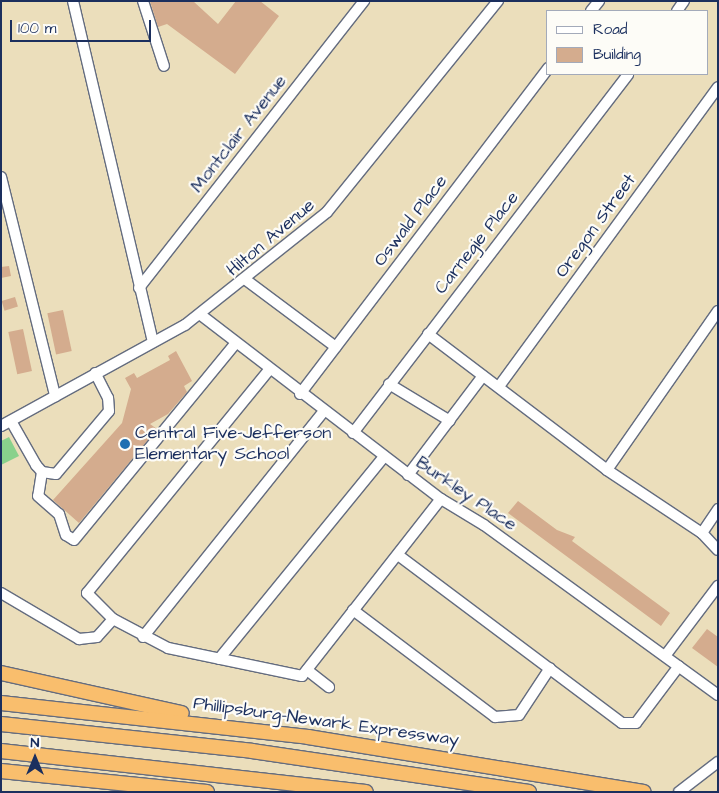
<!DOCTYPE html>
<html>
<head>
<meta charset="utf-8">
<style>
  body { margin:0 }
  #map { position:relative; width:719px; height:793px; overflow:hidden; background:#ebdebb; font-family:"Architects Daughter",sans-serif }
  div>[style] { position:absolute }
  .green>* { inset:0; background:#88d18c }
  .building>* { inset:0; background:#d4ac8e; transform-origin:0 0 }
  .roads { filter:drop-shadow(1px 0 #646c7f) drop-shadow(-1px 0 #646c7f) drop-shadow(0 1px #646c7f) drop-shadow(0 -1px #646c7f) }
  .minor>* { height:10px; margin:-5px; padding:0 5px; transform-origin:5px; border-radius:5px; background:#fff }
  .highway>* { height:14px; margin:-7px; padding:0 7px; transform-origin:7px; border-radius:7px; background:#f9be6d }
  .dots>* { width:14px; height:14px; translate:-50% -50%; box-sizing:border-box; border:2px solid #fdfcf7; border-radius:50% }
  span { translate:-50% -50%; white-space:nowrap; text-align:center; line-height:1.15; -webkit-text-stroke:4.5px #fdfcf7; paint-order:stroke }
  .street-label { font-size:18px; color:#1b2f5e }
  .poi-label { font-size:18px; color:#1b2f5e }
  .left { translate:0 -50%; text-align:left }
  .frame { position:absolute; inset:0; border:2px solid #1b2f5e; pointer-events:none }
  .legend { position:absolute; left:546px; top:10px; width:162px; height:65px; box-sizing:border-box; background:#fdfcf7; border:1px solid #a3aaba; margin:0; padding:6px 9px; list-style:none; font-size:15px; color:#1b2f5e }
  .legend li { display:flex; align-items:center; gap:10px; height:25px }
  .legend b { width:25px; border:1px solid #a3aaba }
  .north { position:absolute; left:10px; top:733px; width:50px; height:50px; -webkit-text-stroke:4px #fdfcf7; paint-order:stroke; rotate:0deg; font-size:14px; font-weight:700; line-height:20px; text-align:center; color:#1b2f5e }
  .north::after { content:''; display:block; margin:auto; width:18px; height:22px; background:#1b2f5e; clip-path:polygon(50% 0,100% 100%,50% 72%,0 100%) }
  .scale { position:absolute; left:10px; top:20px; width:141px; height:22px; box-sizing:border-box; border:2px solid #1b2f5e; border-top:0; padding-left:6px; font-size:15px; line-height:18px; white-space:nowrap; color:#1b2f5e; -webkit-text-stroke:4px #fdfcf7; paint-order:stroke }
</style>
</head>
<body>
<div id="map">
  <div class="green">
    <i style="clip-path:polygon(9px 437px,19px 456px,1px 465px,1px 441px)"></i>
  </div>
  <div class="building">
    <i style="clip-path:polygon(150px 1px,193px 1px,218px 24px,236px 1px,260px 1px,279px 16px,235px 74px,167px 24px,158px 27px)"></i>
    <i style="clip-path:polygon(9px 266px,11px 276px,1px 278px,1px 267px)"></i>
    <i style="left:15px;top:297px;width:10px;height:14px;rotate:73deg"></i>
    <i style="left:63px;top:310px;width:42px;height:16px;rotate:78deg"></i>
    <i style="left:23px;top:329px;width:43px;height:15px;rotate:78deg"></i>
    <i style="clip-path:polygon(176px 351px,192px 381px,184px 386px,187px 392px,168px 414px,150px 424px,157px 429px,79px 523px,53px 500px,122px 423px,131px 389px,125px 378px,134px 373px,137px 378px,170px 360px,168px 356px)"></i>
    <i style="clip-path:polygon(518px 501px,557px 530px,575px 537px,572px 541px,670px 613px,661px 626px,508px 513px)"></i>
    <i style="clip-path:polygon(707px 629px,718px 637px,718px 667px,692px 648px)"></i>
  </div>
  <div class="roads">
    <div class="minor">
      <i style="left:73px;top:1px;width:349px;rotate:76.8deg"></i>
      <i style="left:143px;top:1px;width:68px;rotate:72.1deg"></i>
      <i style="left:591px;top:11px;width:13px;rotate:-51deg"></i>
      <i style="left:677px;top:11px;width:12px;rotate:-55deg"></i>
      <i style="left:1px;top:177px;width:226px;rotate:76.1deg"></i>
      <i style="left:246px;top:280px;width:112px;rotate:36.7deg"></i>
      <i style="left:139px;top:288px;width:365px;rotate:-51.9deg"></i>
      <i style="left:201px;top:315px;width:302px;rotate:37.5deg"></i>
      <i style="left:441px;top:499px;width:50px;rotate:31.2deg"></i>
      <i style="left:484px;top:525px;width:289px;rotate:36deg"></i>
      <i style="left:428px;top:334px;width:225px;rotate:37.2deg"></i>
      <i style="left:607px;top:470px;width:114px;rotate:33.6deg"></i>
      <i style="left:702px;top:533px;width:23px;rotate:47deg"></i>
      <i style="left:269px;top:370px;width:288px;rotate:129.2deg"></i>
      <i style="left:87px;top:593px;width:37px;rotate:45deg"></i>
      <i style="left:113px;top:619px;width:62px;rotate:27.8deg"></i>
      <i style="left:168px;top:648px;width:137px;rotate:11.8deg"></i>
      <i style="left:302px;top:676px;width:225px;rotate:-51.9deg"></i>
      <i style="left:389px;top:384px;width:71px;rotate:31.2deg"></i>
      <i style="left:500px;top:385px;width:369px;rotate:-53.8deg"></i>
      <i style="left:300px;top:394px;width:410px;rotate:-52.7deg"></i>
      <i style="left:11px;top:421px;width:51px;rotate:60.4deg"></i>
      <i style="left:36px;top:465px;width:9px;rotate:49deg"></i>
      <i style="left:42px;top:472px;width:14px;rotate:8deg"></i>
      <i style="left:56px;top:474px;width:82px;rotate:-49.9deg"></i>
      <i style="left:109px;top:411px;width:13px;rotate:-94deg"></i>
      <i style="left:108px;top:398px;width:28px;rotate:-117deg"></i>
      <i style="left:1px;top:426px;width:210px;rotate:-28.8deg"></i>
      <i style="left:185px;top:325px;width:181px;rotate:-38.5deg"></i>
      <i style="left:327px;top:212px;width:272px;rotate:-51deg"></i>
      <i style="left:353px;top:433px;width:452px;rotate:-52.5deg"></i>
      <i style="left:607px;top:470px;width:194px;rotate:-55.1deg"></i>
      <i style="left:42px;top:472px;width:24px;rotate:99deg"></i>
      <i style="left:38px;top:496px;width:28px;rotate:41deg"></i>
      <i style="left:59px;top:514px;width:22px;rotate:72deg"></i>
      <i style="left:66px;top:535px;width:9px;rotate:32deg"></i>
      <i style="left:74px;top:540px;width:254px;rotate:-50.6deg"></i>
      <i style="left:408px;top:475px;width:124px;rotate:-52.9deg"></i>
      <i style="left:702px;top:533px;width:29px;rotate:-56deg"></i>
      <i style="left:398px;top:555px;width:280px;rotate:36.9deg"></i>
      <i style="left:622px;top:723px;width:14px"></i>
      <i style="left:636px;top:723px;width:71px;rotate:-53deg"></i>
      <i style="left:1px;top:593px;width:91px;rotate:30.5deg"></i>
      <i style="left:79px;top:639px;width:18px;rotate:-6deg"></i>
      <i style="left:97px;top:637px;width:24px;rotate:-48deg"></i>
      <i style="left:353px;top:610px;width:178px;rotate:37deg"></i>
      <i style="left:495px;top:717px;width:24px;rotate:-5deg"></i>
      <i style="left:519px;top:715px;width:56px;rotate:-56.6deg"></i>
      <i style="left:143px;top:637px;width:288px;rotate:-51.3deg"></i>
      <i style="left:665px;top:656px;width:88px;rotate:-52.9deg"></i>
      <i style="left:219px;top:659px;width:261px;rotate:-50.8deg"></i>
      <i style="left:307px;top:670px;width:28px;rotate:38deg"></i>
      <i style="left:679px;top:792px;width:49px;rotate:-37.6deg"></i>
    </div>
    <div class="highway">
      <i style="left:1px;top:673px;width:185px;rotate:12.5deg"></i>
      <i style="left:1px;top:703px;width:309px;rotate:6.3deg"></i>
      <i style="left:308px;top:737px;width:340px;rotate:9.3deg"></i>
      <i style="left:1px;top:724px;width:252px;rotate:6.1deg"></i>
      <i style="left:252px;top:751px;width:280px;rotate:8.4deg"></i>
      <i style="left:1px;top:751px;width:367px;rotate:6.4deg"></i>
      <i style="left:1px;top:771px;width:207px;rotate:5.8deg"></i>
    </div>
  </div>
  <div class="dots">
    <i style="left:125px;top:444px;background:#1f6fb2"></i>
  </div>
  <div class="street-label">
    <span style="left:239px;top:134px;rotate:-52deg">Montclair Avenue</span>
    <span style="left:411px;top:221px;rotate:-53deg">Oswald Place</span>
    <span style="left:596px;top:226px;rotate:-54deg">Oregon Street</span>
    <span style="left:271px;top:238px;rotate:-40deg">Hilton Avenue</span>
    <span style="left:477px;top:243px;rotate:-52deg">Carnegie Place</span>
    <span style="left:466px;top:494px;rotate:34deg">Burkley Place</span>
    <span style="left:326px;top:722px;rotate:8deg">Phillipsburg-Newark Expressway</span>
  </div>
  <div class="poi-label">
    <span class="left" style="left:135px;top:444px">Central Five-Jefferson<br>Elementary School</span>
  </div>
  <div class="frame"></div>
  <ul class="legend">
  <li><b style="height:6px;background:#fff"></b>Road</li>
  <li><b style="height:14px;background:#d4ac8e"></b>Building</li>
  </ul>
  <div class="north">N</div>
  <div class="scale">100 m</div>
</div>
</body>
</html>
